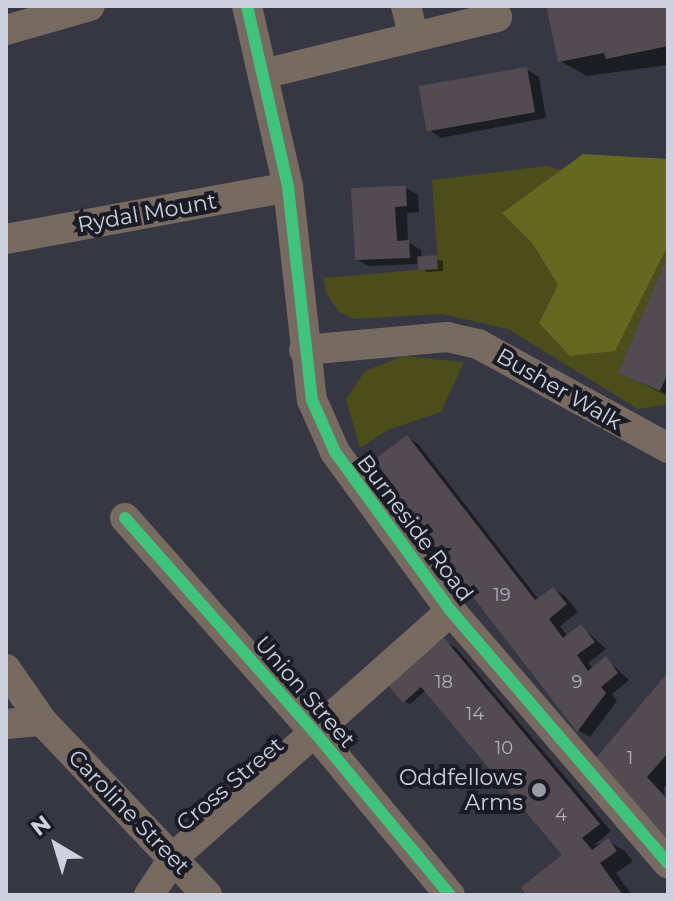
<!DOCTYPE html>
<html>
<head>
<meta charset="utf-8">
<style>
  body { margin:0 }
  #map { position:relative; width:674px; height:901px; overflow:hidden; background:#363743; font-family:Montserrat,sans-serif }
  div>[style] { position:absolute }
  .green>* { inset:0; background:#4b4d1a }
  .forest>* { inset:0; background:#646820 }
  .shadow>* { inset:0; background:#0007 }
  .building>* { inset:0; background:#524c52; transform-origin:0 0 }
  .minor>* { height:30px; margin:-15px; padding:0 15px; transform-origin:15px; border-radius:15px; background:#776b61 }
  .cycleway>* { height:12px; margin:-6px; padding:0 6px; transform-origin:6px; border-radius:6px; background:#40c37c }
  .dots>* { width:22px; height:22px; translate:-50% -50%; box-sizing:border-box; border:4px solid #1a1b25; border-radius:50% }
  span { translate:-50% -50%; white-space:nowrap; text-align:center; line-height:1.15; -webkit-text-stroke:8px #1a1b25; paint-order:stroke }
  .number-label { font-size:18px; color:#b0afbc }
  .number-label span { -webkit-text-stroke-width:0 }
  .street-label { font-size:22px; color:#cfd0df }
  .poi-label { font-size:22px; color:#cfd0df }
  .right { translate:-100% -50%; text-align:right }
  .frame { position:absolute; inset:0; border:8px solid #cfd0df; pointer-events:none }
  .north { position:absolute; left:16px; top:805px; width:80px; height:80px; -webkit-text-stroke:6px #1a1b25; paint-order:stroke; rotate:322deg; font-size:22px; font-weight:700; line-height:32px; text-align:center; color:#cfd0df }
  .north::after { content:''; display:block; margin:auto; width:28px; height:36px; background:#cfd0df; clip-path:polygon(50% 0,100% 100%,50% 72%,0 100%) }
</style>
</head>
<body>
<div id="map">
  <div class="green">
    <i style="clip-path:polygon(547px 166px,668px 198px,668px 255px,618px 373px,668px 394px,665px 405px,638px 409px,508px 329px,442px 314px,354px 319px,339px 312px,326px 293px,323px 278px,438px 268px,432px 180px)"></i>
    <i style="clip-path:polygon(403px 356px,464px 362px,441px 412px,388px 430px,360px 448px,346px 399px,365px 371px)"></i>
  </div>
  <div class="forest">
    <i style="clip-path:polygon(583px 154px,668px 159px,668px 245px,615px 351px,570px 356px,539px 323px,558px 285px,533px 244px,502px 213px)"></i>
  </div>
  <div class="shadow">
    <i style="clip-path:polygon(556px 6px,668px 6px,668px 65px,587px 76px,560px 61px)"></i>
    <i style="clip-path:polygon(526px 69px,539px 77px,546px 118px,441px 138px,429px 130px)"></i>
    <i style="clip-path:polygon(406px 188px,418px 195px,419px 212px,407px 213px,408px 242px,421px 250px,422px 258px,443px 261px,443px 271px,426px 272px,420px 264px,369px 266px,356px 259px)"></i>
    <i style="clip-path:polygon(668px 261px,668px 396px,620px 373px)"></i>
    <i style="clip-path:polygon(407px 437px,419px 445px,539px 600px,553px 589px,565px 596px,578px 612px,560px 626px,568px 637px,581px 626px,606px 649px,588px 663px,593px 669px,606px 659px,629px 680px,612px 694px,617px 701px,590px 737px,578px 730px)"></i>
    <i style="clip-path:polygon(444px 641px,456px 648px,611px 831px,593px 846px,608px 841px,625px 851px,633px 861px,616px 873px,632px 895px,529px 895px,564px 855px,426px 690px,410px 704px,404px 701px)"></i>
    <i style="clip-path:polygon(668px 675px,668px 783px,664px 788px,668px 843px,595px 763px)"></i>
  </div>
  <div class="building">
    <i style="clip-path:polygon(554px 6px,668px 6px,668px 46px,606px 59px,604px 53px,558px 62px,547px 9px)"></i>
    <i style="left:527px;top:67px;width:46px;height:110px;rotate:80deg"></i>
    <i style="clip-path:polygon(394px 186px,406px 186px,407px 206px,395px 207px,397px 241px,409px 240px,410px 258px,355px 260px,351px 188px)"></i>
    <i style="left:437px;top:255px;width:14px;height:20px;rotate:86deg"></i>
    <i style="clip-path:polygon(668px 255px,668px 373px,660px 391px,618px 373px)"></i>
    <i style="clip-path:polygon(407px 435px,535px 600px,553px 587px,567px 604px,549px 619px,563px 638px,581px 624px,595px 642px,577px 655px,588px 671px,606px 656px,618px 673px,601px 687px,606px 693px,577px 732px,370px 463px)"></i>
    <i style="clip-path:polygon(444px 638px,600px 824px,582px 838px,592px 850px,608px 838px,617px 851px,600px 863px,623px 895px,526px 895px,521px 887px,562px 855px,421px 687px,403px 703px,388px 685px)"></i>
    <i style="clip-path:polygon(668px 672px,668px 753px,647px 777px,668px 800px,668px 846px,592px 763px)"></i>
  </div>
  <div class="minor">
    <i style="left:247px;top:6px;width:186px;rotate:77.2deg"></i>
    <i style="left:288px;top:187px;width:214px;rotate:83.6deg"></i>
    <i style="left:312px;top:400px;width:57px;rotate:66.1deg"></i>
    <i style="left:335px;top:452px;width:197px;rotate:53.9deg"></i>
    <i style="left:451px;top:611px;width:333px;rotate:49.3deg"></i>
    <i style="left:406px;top:6px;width:29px;rotate:76deg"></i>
    <i style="left:6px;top:30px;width:87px;rotate:-15.9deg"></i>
    <i style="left:263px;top:74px;width:241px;rotate:-13.7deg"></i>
    <i style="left:6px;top:239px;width:287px;rotate:-10.4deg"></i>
    <i style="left:304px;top:350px;width:144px;rotate:-5.2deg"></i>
    <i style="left:447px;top:337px;width:32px;rotate:13deg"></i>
    <i style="left:478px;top:344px;width:217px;rotate:28.7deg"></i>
    <i style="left:125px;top:518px;width:290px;rotate:48.5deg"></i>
    <i style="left:317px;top:735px;width:208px;rotate:50.3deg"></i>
    <i style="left:6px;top:669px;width:63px;rotate:55.3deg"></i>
    <i style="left:6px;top:724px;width:36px;rotate:-5deg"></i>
    <i style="left:42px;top:721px;width:240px;rotate:46.5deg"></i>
    <i style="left:149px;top:895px;width:47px;rotate:-56.3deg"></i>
    <i style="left:175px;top:856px;width:369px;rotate:-41.6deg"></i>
  </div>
  <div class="cycleway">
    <i style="left:247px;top:6px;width:186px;rotate:77.2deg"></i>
    <i style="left:288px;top:187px;width:214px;rotate:83.6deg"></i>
    <i style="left:312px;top:400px;width:57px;rotate:66.1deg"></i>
    <i style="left:335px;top:452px;width:197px;rotate:53.9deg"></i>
    <i style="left:451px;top:611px;width:333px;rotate:49.3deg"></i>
    <i style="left:125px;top:518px;width:290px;rotate:48.5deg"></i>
    <i style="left:317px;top:735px;width:208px;rotate:50.3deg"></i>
  </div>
  <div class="dots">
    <i style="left:539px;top:790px;background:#999aa8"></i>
  </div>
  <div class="number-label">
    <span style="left:502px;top:595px">19</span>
    <span style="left:444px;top:682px">18</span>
    <span style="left:577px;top:682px">9</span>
    <span style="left:475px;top:714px">14</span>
    <span style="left:504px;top:748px">10</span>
    <span style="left:630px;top:758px">1</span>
    <span style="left:561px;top:815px">4</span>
  </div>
  <div class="street-label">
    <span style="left:147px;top:213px;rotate:-10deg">Rydal Mount</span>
    <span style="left:559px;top:389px;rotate:30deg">Busher Walk</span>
    <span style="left:415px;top:528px;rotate:53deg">Burneside Road</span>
    <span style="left:305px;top:692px;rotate:49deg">Union Street</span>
    <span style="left:230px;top:784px;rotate:-40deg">Cross Street</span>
    <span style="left:129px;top:812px;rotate:46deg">Caroline Street</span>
  </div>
  <div class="poi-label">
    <span class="right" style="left:523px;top:790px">Oddfellows<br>Arms</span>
  </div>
  <div class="frame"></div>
  <div class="north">N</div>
</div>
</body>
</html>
